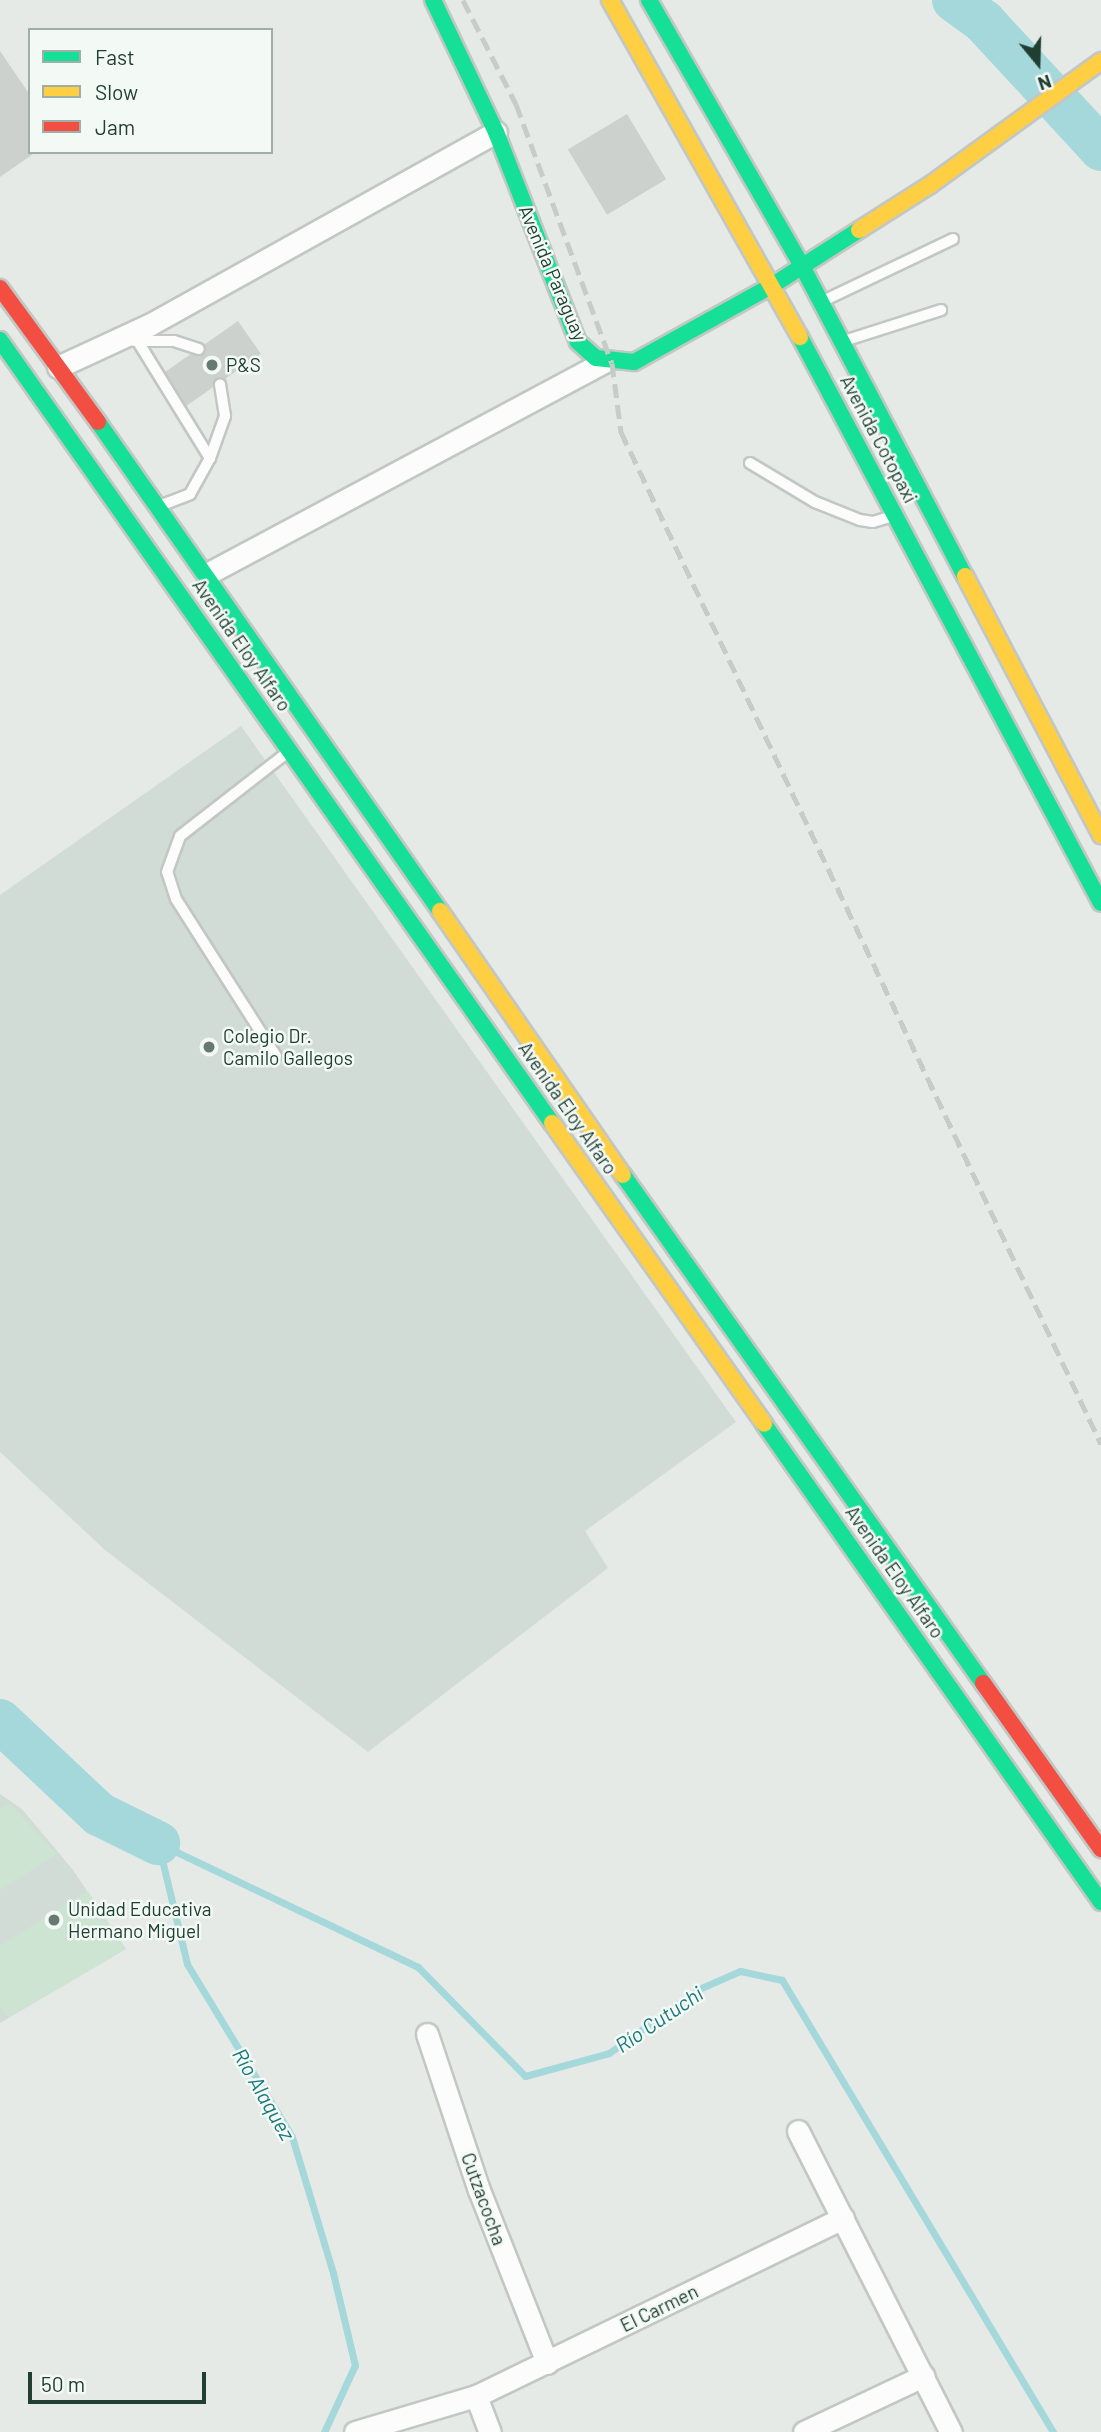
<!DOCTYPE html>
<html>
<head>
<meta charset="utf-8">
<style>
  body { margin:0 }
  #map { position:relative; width:1101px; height:2432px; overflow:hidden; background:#e5eae7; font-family:Barlow,sans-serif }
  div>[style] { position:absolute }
  .built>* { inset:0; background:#d2dcd6 }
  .green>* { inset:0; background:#cde4d2 }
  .stream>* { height:7px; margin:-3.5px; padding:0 3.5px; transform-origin:3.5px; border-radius:3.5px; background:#a4d8da }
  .river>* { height:44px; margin:-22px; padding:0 22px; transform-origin:22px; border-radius:22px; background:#a4d8da }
  .building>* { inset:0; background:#ccd1ce; transform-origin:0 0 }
  .roads { filter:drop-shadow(2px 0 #c2c7c4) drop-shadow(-2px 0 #c2c7c4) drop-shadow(0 2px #c2c7c4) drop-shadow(0 -2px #c2c7c4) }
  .lane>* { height:10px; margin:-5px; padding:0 5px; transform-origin:5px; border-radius:5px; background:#fbfcfb }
  .street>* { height:21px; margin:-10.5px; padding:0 10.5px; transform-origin:10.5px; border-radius:10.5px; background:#fbfcfb }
  .fast>* { height:16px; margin:-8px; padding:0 8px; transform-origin:8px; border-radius:8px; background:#16e098 }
  .slow>* { height:16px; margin:-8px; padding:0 8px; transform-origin:8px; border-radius:8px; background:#ffcf43 }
  .jam>* { height:16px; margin:-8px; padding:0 8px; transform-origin:8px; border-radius:8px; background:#f24e42 }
  .rail>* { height:5px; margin-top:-2.5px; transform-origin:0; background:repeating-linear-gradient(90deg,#c7cbc9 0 14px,transparent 0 21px) }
  .dots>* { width:19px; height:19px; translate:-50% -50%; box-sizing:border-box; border:4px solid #f3f9f5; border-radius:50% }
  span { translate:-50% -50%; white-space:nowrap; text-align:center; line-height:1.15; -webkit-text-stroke:5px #f3f9f5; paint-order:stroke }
  .street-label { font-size:19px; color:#213e33 }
  .poi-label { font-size:19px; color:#213e33 }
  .left { translate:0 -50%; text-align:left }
  .water-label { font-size:21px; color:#19787d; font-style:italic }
  .legend { position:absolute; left:28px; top:28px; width:245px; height:126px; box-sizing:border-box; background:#f3f9f5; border:2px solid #9faea7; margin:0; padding:9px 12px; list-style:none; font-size:21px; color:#213e33 }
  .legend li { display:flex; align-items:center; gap:14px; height:35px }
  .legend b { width:35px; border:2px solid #9faea7 }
  .north { position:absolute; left:1003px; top:28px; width:70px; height:70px; -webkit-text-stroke:5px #f3f9f5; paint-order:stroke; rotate:161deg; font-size:19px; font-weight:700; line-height:28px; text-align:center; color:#213e33 }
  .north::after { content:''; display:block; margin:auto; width:24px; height:32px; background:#213e33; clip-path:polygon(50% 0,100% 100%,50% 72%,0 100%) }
  .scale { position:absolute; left:28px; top:2372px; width:178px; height:32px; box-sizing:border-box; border:4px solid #213e33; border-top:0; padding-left:9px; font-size:21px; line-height:24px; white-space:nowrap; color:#213e33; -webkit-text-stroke:5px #f3f9f5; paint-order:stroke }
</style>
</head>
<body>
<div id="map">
  <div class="built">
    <i style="clip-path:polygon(241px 726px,736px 1422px,585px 1531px,608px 1568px,368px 1752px,105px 1550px,0 1452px,0 895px)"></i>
    <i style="clip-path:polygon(0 1794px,22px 1809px,73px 1870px,126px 1949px,0 2023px)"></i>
  </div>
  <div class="green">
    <i style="clip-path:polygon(9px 1803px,57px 1854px,0 1890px,0 1809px)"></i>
    <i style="clip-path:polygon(88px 1891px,126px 1949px,8px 2018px,0 2006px,0 1946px)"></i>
  </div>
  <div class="stream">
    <i style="left:158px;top:1843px;width:288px;rotate:25.5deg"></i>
    <i style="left:418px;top:1967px;width:153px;rotate:45.5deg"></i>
    <i style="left:525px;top:2076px;width:87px;rotate:-15.3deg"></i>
    <i style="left:609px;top:2053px;width:110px;rotate:-35.4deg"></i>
    <i style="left:699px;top:1989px;width:45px;rotate:-23.7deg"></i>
    <i style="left:740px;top:1971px;width:43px;rotate:12.1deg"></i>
    <i style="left:782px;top:1980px;width:527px;rotate:59.05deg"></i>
    <i style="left:158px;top:1843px;width:124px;rotate:76.5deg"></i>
    <i style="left:187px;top:1964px;width:202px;rotate:58.7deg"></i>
    <i style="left:292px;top:2137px;width:142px;rotate:73.2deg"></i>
    <i style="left:333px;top:2273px;width:95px;rotate:76.6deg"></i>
    <i style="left:355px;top:2365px;width:74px;rotate:114.8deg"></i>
  </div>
  <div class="river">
    <i style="left:954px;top:0;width:37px;rotate:36deg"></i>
    <i style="left:984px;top:22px;width:173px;rotate:47.3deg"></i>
    <i style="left:0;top:1721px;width:136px;rotate:43.2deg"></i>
    <i style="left:99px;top:1814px;width:66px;rotate:26.2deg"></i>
  </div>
  <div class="building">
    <i style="clip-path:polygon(0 51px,30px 95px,30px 152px,36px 152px,0 177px)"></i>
    <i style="left:627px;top:114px;width:76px;height:69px;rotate:59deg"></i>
    <i style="left:238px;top:321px;width:40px;height:93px;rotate:55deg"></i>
  </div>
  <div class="roads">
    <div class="lane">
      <i style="left:823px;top:301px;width:144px;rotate:-25.5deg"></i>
      <i style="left:137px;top:340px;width:139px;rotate:58.3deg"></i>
      <i style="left:134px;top:341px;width:40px"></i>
      <i style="left:174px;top:341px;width:26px;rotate:18deg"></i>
      <i style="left:844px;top:341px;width:102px;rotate:-17.7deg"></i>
      <i style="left:750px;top:463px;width:76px;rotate:31deg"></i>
      <i style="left:815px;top:502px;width:48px;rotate:21.8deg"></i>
      <i style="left:860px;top:520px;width:13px;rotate:9deg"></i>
      <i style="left:873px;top:522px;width:21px;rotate:-17deg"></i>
      <i style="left:162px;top:505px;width:30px;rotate:-21deg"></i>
      <i style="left:190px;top:494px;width:41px;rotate:-60.9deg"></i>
      <i style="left:210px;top:458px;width:45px;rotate:-70.3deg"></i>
      <i style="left:225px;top:416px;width:32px;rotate:-99deg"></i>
      <i style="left:276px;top:1056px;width:186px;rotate:-122.5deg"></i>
      <i style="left:176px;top:899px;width:28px;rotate:-108deg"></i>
      <i style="left:167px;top:872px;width:38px;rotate:-70deg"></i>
      <i style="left:180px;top:836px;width:137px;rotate:-37.9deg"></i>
    </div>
    <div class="street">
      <i style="left:58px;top:367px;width:100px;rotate:-24.8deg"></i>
      <i style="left:149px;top:325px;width:397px;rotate:-29.1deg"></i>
      <i style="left:207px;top:574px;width:452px;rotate:-28.1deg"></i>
      <i style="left:427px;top:2034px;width:164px;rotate:71.6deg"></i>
      <i style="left:479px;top:2190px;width:186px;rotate:68.5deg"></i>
      <i style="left:798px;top:2131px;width:338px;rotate:63.1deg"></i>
      <i style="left:476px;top:2396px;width:39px;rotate:69deg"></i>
      <i style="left:355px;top:2432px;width:126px;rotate:-16.6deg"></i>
      <i style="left:476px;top:2396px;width:408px;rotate:-25.9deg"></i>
      <i style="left:804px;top:2432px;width:132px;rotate:-25.2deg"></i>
    </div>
    <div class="fast">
      <i style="left:433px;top:0;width:146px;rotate:64.5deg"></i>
      <i style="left:496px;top:132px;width:225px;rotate:68.7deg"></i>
      <i style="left:578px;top:342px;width:24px;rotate:42deg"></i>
      <i style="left:596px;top:358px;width:38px;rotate:6deg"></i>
      <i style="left:634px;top:362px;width:159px;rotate:-29deg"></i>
      <i style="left:773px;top:285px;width:102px;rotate:-32.6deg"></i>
      <i style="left:649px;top:0;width:307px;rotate:60.1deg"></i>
      <i style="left:802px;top:266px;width:350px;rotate:62.3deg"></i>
      <i style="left:800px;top:337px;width:641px;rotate:62deg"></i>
      <i style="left:0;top:340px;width:958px;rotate:54.82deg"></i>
      <i style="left:98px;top:422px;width:597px;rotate:55.03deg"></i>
      <i style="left:623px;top:1175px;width:623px;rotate:54.68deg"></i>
      <i style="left:764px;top:1424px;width:585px;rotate:54.82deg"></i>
    </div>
    <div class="slow">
      <i style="left:610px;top:0;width:387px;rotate:60.6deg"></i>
      <i style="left:859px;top:230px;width:84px;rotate:-32.4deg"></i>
      <i style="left:930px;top:185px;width:211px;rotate:-35.9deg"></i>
      <i style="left:965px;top:576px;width:293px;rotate:62.3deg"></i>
      <i style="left:440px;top:911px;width:321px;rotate:55.3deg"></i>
      <i style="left:552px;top:1123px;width:368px;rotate:54.8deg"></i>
    </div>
    <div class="jam">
      <i style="left:0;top:288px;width:166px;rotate:53.8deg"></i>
      <i style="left:983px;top:1683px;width:204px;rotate:54.6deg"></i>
    </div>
  </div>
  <div class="rail">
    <i style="left:463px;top:0;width:117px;rotate:63deg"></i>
    <i style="left:516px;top:104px;width:276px;rotate:69.7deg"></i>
    <i style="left:612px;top:363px;width:70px;rotate:82.6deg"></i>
    <i style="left:621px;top:432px;width:1120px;rotate:64.62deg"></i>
  </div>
  <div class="dots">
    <i style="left:212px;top:365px;background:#667a72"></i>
    <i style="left:209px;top:1047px;background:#667a72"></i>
    <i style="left:54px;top:1920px;background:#667a72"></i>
  </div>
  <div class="street-label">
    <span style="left:553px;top:273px;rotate:67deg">Avenida Paraguay</span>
    <span style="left:879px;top:439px;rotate:62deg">Avenida Cotopaxi</span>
    <span style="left:242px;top:645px;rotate:55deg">Avenida Eloy Alfaro</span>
    <span style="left:568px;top:1108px;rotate:55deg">Avenida Eloy Alfaro</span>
    <span style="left:895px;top:1572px;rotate:55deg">Avenida Eloy Alfaro</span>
    <span style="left:484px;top:2199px;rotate:70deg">Cutzacocha</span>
    <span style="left:659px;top:2308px;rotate:-26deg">El Carmen</span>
  </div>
  <div class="poi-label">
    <span class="left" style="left:226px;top:365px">P&amp;S</span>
    <span class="left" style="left:223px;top:1047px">Colegio Dr.<br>Camilo Gallegos</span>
    <span class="left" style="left:68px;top:1920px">Unidad Educativa<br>Hermano Miguel</span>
  </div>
  <div class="water-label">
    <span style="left:659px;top:2019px;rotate:-34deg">Río Cutuchi</span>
    <span style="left:264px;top:2094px;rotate:60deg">Río Alaquez</span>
  </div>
  <ul class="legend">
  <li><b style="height:9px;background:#16e098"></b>Fast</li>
  <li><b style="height:9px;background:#ffcf43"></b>Slow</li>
  <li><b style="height:9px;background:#f24e42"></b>Jam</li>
  </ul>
  <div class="north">N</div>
  <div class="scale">50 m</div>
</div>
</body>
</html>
